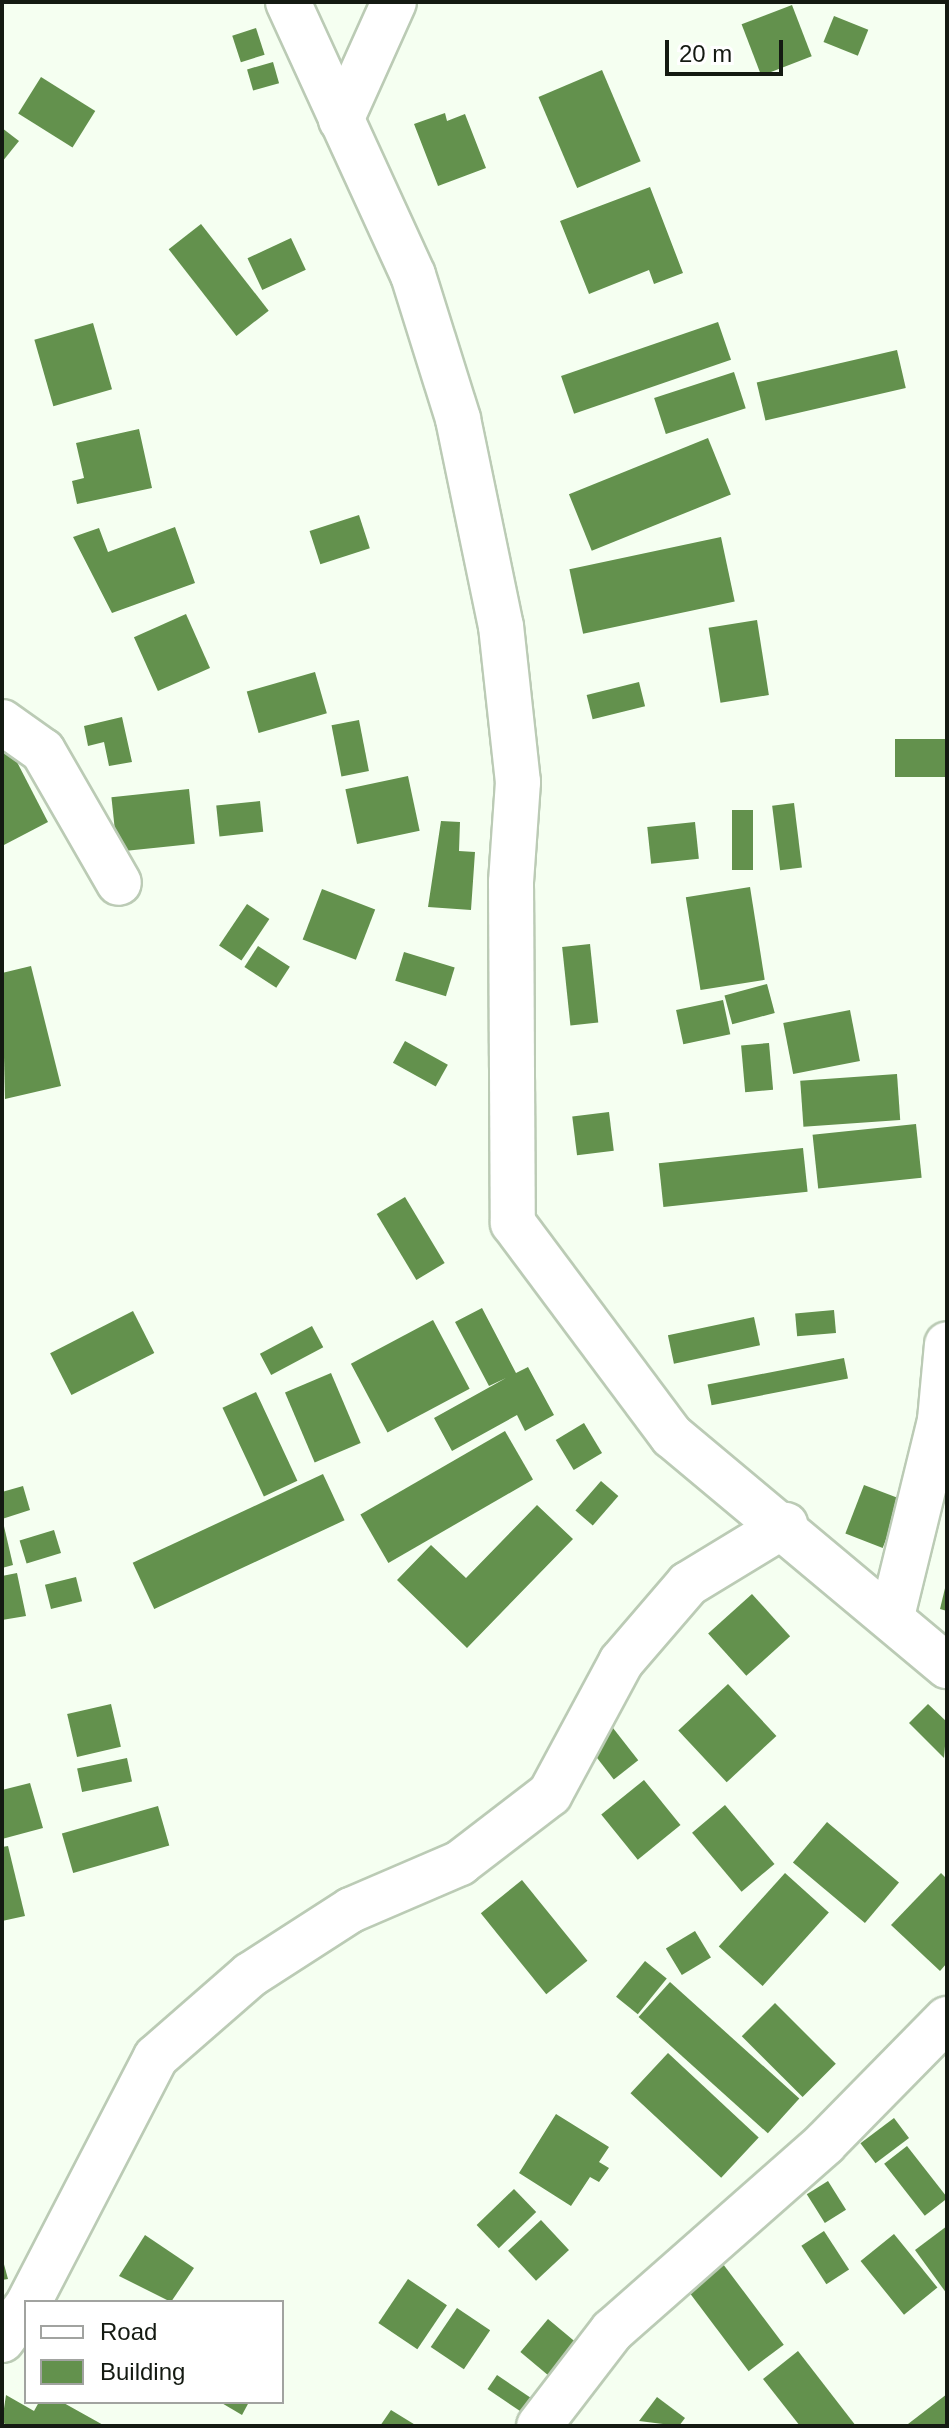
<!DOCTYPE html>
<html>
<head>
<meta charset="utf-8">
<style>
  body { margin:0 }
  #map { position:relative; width:949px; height:2428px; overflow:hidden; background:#f5fff1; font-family:Arial,sans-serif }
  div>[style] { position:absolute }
  .building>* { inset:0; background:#63914d; transform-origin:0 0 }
  .roads { filter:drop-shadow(2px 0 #bbcbb5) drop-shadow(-2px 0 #bbcbb5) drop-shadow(0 2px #bbcbb5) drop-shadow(0 -2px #bbcbb5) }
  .minor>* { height:44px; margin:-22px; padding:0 22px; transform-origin:22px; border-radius:22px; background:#fff }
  span { translate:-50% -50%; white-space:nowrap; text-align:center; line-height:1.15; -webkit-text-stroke:7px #fff; paint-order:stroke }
  .frame { position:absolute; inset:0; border:4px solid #141a12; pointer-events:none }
  .legend { position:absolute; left:24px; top:2300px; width:260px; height:104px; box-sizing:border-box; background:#fff; border:2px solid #a1a3a0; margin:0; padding:10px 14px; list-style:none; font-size:24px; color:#141a12 }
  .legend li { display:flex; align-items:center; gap:16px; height:40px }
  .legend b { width:40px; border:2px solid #a1a3a0 }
  .scale { position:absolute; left:665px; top:40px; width:118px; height:36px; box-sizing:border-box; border:4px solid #141a12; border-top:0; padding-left:10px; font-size:24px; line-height:28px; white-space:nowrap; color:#141a12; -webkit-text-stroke:6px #fff; paint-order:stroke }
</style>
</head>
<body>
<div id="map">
  <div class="building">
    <i style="left:792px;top:5px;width:55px;height:54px;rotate:69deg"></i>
    <i style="left:834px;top:16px;width:37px;height:28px;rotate:22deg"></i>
    <i style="left:256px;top:28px;width:28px;height:25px;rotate:72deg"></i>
    <i style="left:273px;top:62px;width:22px;height:27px;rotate:74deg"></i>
    <i style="left:602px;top:70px;width:99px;height:69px;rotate:67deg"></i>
    <i style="left:41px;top:77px;width:64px;height:43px;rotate:32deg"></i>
    <i style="clip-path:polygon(445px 113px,447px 121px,465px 114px,486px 168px,438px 186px,414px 124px)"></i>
    <i style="clip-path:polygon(2px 128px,19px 141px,2px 162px)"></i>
    <i style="clip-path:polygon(650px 187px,683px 273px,654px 284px,649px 270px,589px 294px,560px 221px)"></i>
    <i style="left:201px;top:224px;width:110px;height:41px;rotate:52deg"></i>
    <i style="left:291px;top:238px;width:35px;height:48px;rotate:65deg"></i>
    <i style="left:718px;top:322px;width:40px;height:166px;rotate:71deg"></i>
    <i style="left:93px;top:323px;width:69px;height:61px;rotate:74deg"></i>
    <i style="left:897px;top:350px;width:39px;height:144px;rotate:77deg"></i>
    <i style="left:734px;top:372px;width:38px;height:84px;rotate:72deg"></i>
    <i style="clip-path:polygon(139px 429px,152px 488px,77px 504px,72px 481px,84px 478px,76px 443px)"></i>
    <i style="left:708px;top:438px;width:61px;height:150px;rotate:68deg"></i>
    <i style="left:359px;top:515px;width:35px;height:52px;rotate:72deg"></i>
    <i style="clip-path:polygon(175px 527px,195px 583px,112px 613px,73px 537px,99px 528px,108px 552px)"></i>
    <i style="left:721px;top:537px;width:66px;height:155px;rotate:78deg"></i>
    <i style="left:186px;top:614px;width:59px;height:57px;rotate:66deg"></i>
    <i style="left:757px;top:620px;width:76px;height:49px;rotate:81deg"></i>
    <i style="left:315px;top:672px;width:43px;height:71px;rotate:74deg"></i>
    <i style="left:639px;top:682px;width:25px;height:54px;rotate:76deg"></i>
    <i style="clip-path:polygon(122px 717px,132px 762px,109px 766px,104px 742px,88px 746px,84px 726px)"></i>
    <i style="left:359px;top:720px;width:52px;height:28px;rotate:79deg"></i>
    <i style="clip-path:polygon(2px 733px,48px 822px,2px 846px)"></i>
    <i style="left:947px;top:739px;width:38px;height:52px;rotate:90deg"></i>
    <i style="left:408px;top:776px;width:56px;height:64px;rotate:78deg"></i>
    <i style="left:189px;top:789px;width:55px;height:78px;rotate:84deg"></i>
    <i style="left:260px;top:801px;width:31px;height:44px;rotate:84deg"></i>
    <i style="left:794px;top:803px;width:65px;height:22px;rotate:83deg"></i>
    <i style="left:732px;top:810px;width:21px;height:60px"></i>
    <i style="clip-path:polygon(441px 821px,460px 822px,459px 851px,475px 852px,471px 910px,428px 907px)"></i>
    <i style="left:695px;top:822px;width:37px;height:48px;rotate:84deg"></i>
    <i style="left:750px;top:887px;width:94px;height:65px;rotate:81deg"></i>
    <i style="left:322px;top:889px;width:57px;height:54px;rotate:21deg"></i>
    <i style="left:247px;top:904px;width:27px;height:50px;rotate:34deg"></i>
    <i style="left:590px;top:944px;width:79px;height:28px;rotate:84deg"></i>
    <i style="left:258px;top:946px;width:38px;height:25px;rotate:33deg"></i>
    <i style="left:404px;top:952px;width:53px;height:30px;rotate:17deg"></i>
    <i style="clip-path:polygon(31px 966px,61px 1086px,5px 1099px,2px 973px)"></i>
    <i style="left:767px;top:984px;width:30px;height:44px;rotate:75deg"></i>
    <i style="left:723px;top:1000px;width:35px;height:48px;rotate:78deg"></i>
    <i style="left:850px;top:1010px;width:52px;height:68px;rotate:79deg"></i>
    <i style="left:405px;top:1041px;width:49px;height:25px;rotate:29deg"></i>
    <i style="left:769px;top:1043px;width:47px;height:28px;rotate:85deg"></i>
    <i style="left:897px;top:1074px;width:46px;height:97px;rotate:86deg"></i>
    <i style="left:609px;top:1112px;width:39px;height:37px;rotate:83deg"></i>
    <i style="left:916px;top:1124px;width:54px;height:104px;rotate:84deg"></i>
    <i style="left:803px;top:1148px;width:44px;height:145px;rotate:84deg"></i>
    <i style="left:405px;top:1197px;width:77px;height:33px;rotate:59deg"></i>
    <i style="clip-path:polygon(482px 1308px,516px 1373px,528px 1367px,554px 1415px,525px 1431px,517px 1415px,452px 1451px,434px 1418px,506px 1378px,489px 1386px,455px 1322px)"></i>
    <i style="left:834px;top:1310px;width:23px;height:39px;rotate:85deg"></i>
    <i style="left:133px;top:1311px;width:47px;height:93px;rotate:63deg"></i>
    <i style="left:754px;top:1317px;width:29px;height:88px;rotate:78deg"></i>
    <i style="left:433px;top:1320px;width:78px;height:93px;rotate:62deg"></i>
    <i style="left:312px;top:1326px;width:24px;height:59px;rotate:62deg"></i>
    <i style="left:844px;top:1358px;width:21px;height:139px;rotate:79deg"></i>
    <i style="left:331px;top:1373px;width:76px;height:50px;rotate:67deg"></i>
    <i style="left:256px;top:1392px;width:98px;height:37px;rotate:65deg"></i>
    <i style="left:584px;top:1423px;width:35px;height:33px;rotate:59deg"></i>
    <i style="left:505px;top:1431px;width:56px;height:167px;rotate:60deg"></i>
    <i style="left:323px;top:1474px;width:51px;height:210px;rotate:65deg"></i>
    <i style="left:601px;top:1481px;width:23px;height:39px;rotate:41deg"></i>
    <i style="left:864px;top:1485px;width:40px;height:52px;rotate:21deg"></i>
    <i style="clip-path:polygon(23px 1486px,30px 1510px,2px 1519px,2px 1492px)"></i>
    <i style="clip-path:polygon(537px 1505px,573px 1539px,467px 1648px,397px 1580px,431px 1545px,466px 1578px)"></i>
    <i style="clip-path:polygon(3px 1522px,13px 1565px,2px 1568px,2px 1523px)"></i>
    <i style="left:54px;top:1530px;width:24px;height:36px;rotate:73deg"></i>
    <i style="clip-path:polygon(17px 1573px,26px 1616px,2px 1620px,2px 1576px)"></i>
    <i style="left:76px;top:1577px;width:25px;height:32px;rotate:76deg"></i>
    <i style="clip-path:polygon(946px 1584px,947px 1584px,947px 1611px,940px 1609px)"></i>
    <i style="left:752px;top:1594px;width:57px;height:59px;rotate:48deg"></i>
    <i style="left:728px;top:1684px;width:71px;height:68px;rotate:47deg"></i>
    <i style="left:111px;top:1704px;width:44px;height:45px;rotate:77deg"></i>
    <i style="clip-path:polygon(928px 1704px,947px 1722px,944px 1758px,909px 1723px)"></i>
    <i style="left:613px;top:1728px;width:41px;height:31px;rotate:52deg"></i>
    <i style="left:127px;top:1758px;width:24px;height:51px;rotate:78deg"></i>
    <i style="left:644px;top:1780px;width:58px;height:55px;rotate:51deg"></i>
    <i style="clip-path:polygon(30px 1783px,43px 1828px,2px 1839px,2px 1790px)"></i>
    <i style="left:725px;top:1805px;width:77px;height:43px;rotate:50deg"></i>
    <i style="left:158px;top:1806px;width:41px;height:100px;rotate:74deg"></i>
    <i style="left:827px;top:1822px;width:94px;height:53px;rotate:40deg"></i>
    <i style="clip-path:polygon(8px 1846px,25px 1916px,2px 1921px,2px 1847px)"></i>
    <i style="left:785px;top:1873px;width:59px;height:99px;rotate:42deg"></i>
    <i style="clip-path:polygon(941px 1873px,947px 1879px,947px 1963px,940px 1971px,891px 1925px)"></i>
    <i style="left:522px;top:1880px;width:104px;height:53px;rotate:51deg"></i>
    <i style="left:695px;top:1931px;width:31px;height:34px;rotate:59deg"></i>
    <i style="left:645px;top:1961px;width:28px;height:46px;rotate:39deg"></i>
    <i style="left:670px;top:1982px;width:174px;height:47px;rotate:42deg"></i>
    <i style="left:775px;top:2003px;width:86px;height:47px;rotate:45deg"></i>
    <i style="left:668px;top:2053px;width:124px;height:55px;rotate:43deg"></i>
    <i style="clip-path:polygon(556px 2114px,609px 2147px,599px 2162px,609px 2168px,599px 2182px,590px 2177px,571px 2206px,519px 2173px)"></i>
    <i style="left:894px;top:2118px;width:25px;height:42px;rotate:53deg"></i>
    <i style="left:907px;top:2146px;width:66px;height:29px;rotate:52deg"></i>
    <i style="left:828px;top:2181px;width:34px;height:25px;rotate:58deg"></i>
    <i style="left:514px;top:2189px;width:32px;height:52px;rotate:46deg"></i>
    <i style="left:541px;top:2220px;width:41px;height:45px;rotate:47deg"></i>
    <i style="clip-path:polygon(947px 2226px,947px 2294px,915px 2250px)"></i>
    <i style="left:824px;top:2231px;width:46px;height:27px;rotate:57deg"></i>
    <i style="left:894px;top:2234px;width:69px;height:43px;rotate:51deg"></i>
    <i style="clip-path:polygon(145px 2235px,194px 2268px,171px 2302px,119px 2276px)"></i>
    <i style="clip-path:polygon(2px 2257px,8px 2279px,2px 2280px)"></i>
    <i style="left:720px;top:2260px;width:106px;height:44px;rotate:53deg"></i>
    <i style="left:408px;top:2279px;width:47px;height:53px;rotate:34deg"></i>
    <i style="left:457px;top:2308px;width:40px;height:47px;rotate:34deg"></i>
    <i style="left:548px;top:2319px;width:39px;height:43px;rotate:40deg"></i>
    <i style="clip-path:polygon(798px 2351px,856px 2426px,800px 2426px,763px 2379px)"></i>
    <i style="left:497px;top:2375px;width:46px;height:17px;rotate:34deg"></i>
    <i style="clip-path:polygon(947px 2394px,947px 2426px,910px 2426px,908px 2424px)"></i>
    <i style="clip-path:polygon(6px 2395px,34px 2411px,39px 2402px,62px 2402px,105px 2426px,8px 2426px,2px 2422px)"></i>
    <i style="clip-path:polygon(657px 2397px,685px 2418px,679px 2426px,639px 2421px)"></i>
    <i style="clip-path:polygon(220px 2402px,249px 2402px,242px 2415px)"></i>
    <i style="clip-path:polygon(391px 2410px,417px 2426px,380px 2426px)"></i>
  </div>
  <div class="roads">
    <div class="minor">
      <i style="left:288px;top:2px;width:300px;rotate:65.4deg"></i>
      <i style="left:413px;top:275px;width:151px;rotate:72.6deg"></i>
      <i style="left:458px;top:419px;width:211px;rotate:78.3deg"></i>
      <i style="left:501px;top:626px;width:157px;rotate:83.8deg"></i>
      <i style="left:518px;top:782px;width:100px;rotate:94deg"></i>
      <i style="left:511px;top:882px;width:341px;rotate:89.7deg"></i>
      <i style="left:513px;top:1223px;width:266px;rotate:53.3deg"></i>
      <i style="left:672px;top:1436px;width:359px;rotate:39.9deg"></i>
      <i style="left:341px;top:120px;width:129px;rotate:-65.8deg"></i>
      <i style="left:2px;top:722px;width:50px;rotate:35.3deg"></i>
      <i style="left:43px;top:751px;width:152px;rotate:60.1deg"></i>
      <i style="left:892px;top:1616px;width:202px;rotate:-76.2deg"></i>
      <i style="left:940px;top:1420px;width:76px;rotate:-84.7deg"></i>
      <i style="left:29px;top:2302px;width:276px;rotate:-62.6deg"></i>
      <i style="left:156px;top:2057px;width:125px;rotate:-41.1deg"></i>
      <i style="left:250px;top:1975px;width:120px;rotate:-32.8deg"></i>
      <i style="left:351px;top:1910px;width:119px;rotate:-23.3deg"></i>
      <i style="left:460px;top:1863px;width:113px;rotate:-37.5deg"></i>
      <i style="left:550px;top:1794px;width:150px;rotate:-61.7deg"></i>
      <i style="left:621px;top:1662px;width:103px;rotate:-49.3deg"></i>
      <i style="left:688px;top:1584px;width:114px;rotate:-31.3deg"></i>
      <i style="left:2px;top:2340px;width:41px;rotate:-54deg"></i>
      <i style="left:539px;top:2426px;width:120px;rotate:-52.5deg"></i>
      <i style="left:612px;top:2331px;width:284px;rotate:-41.4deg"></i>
      <i style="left:825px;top:2143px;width:174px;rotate:-45.5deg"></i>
    </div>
  </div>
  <div class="frame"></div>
  <ul class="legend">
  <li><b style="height:10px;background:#fff"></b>Road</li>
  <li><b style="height:22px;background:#63914d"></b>Building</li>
  </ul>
  <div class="scale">20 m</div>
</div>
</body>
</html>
